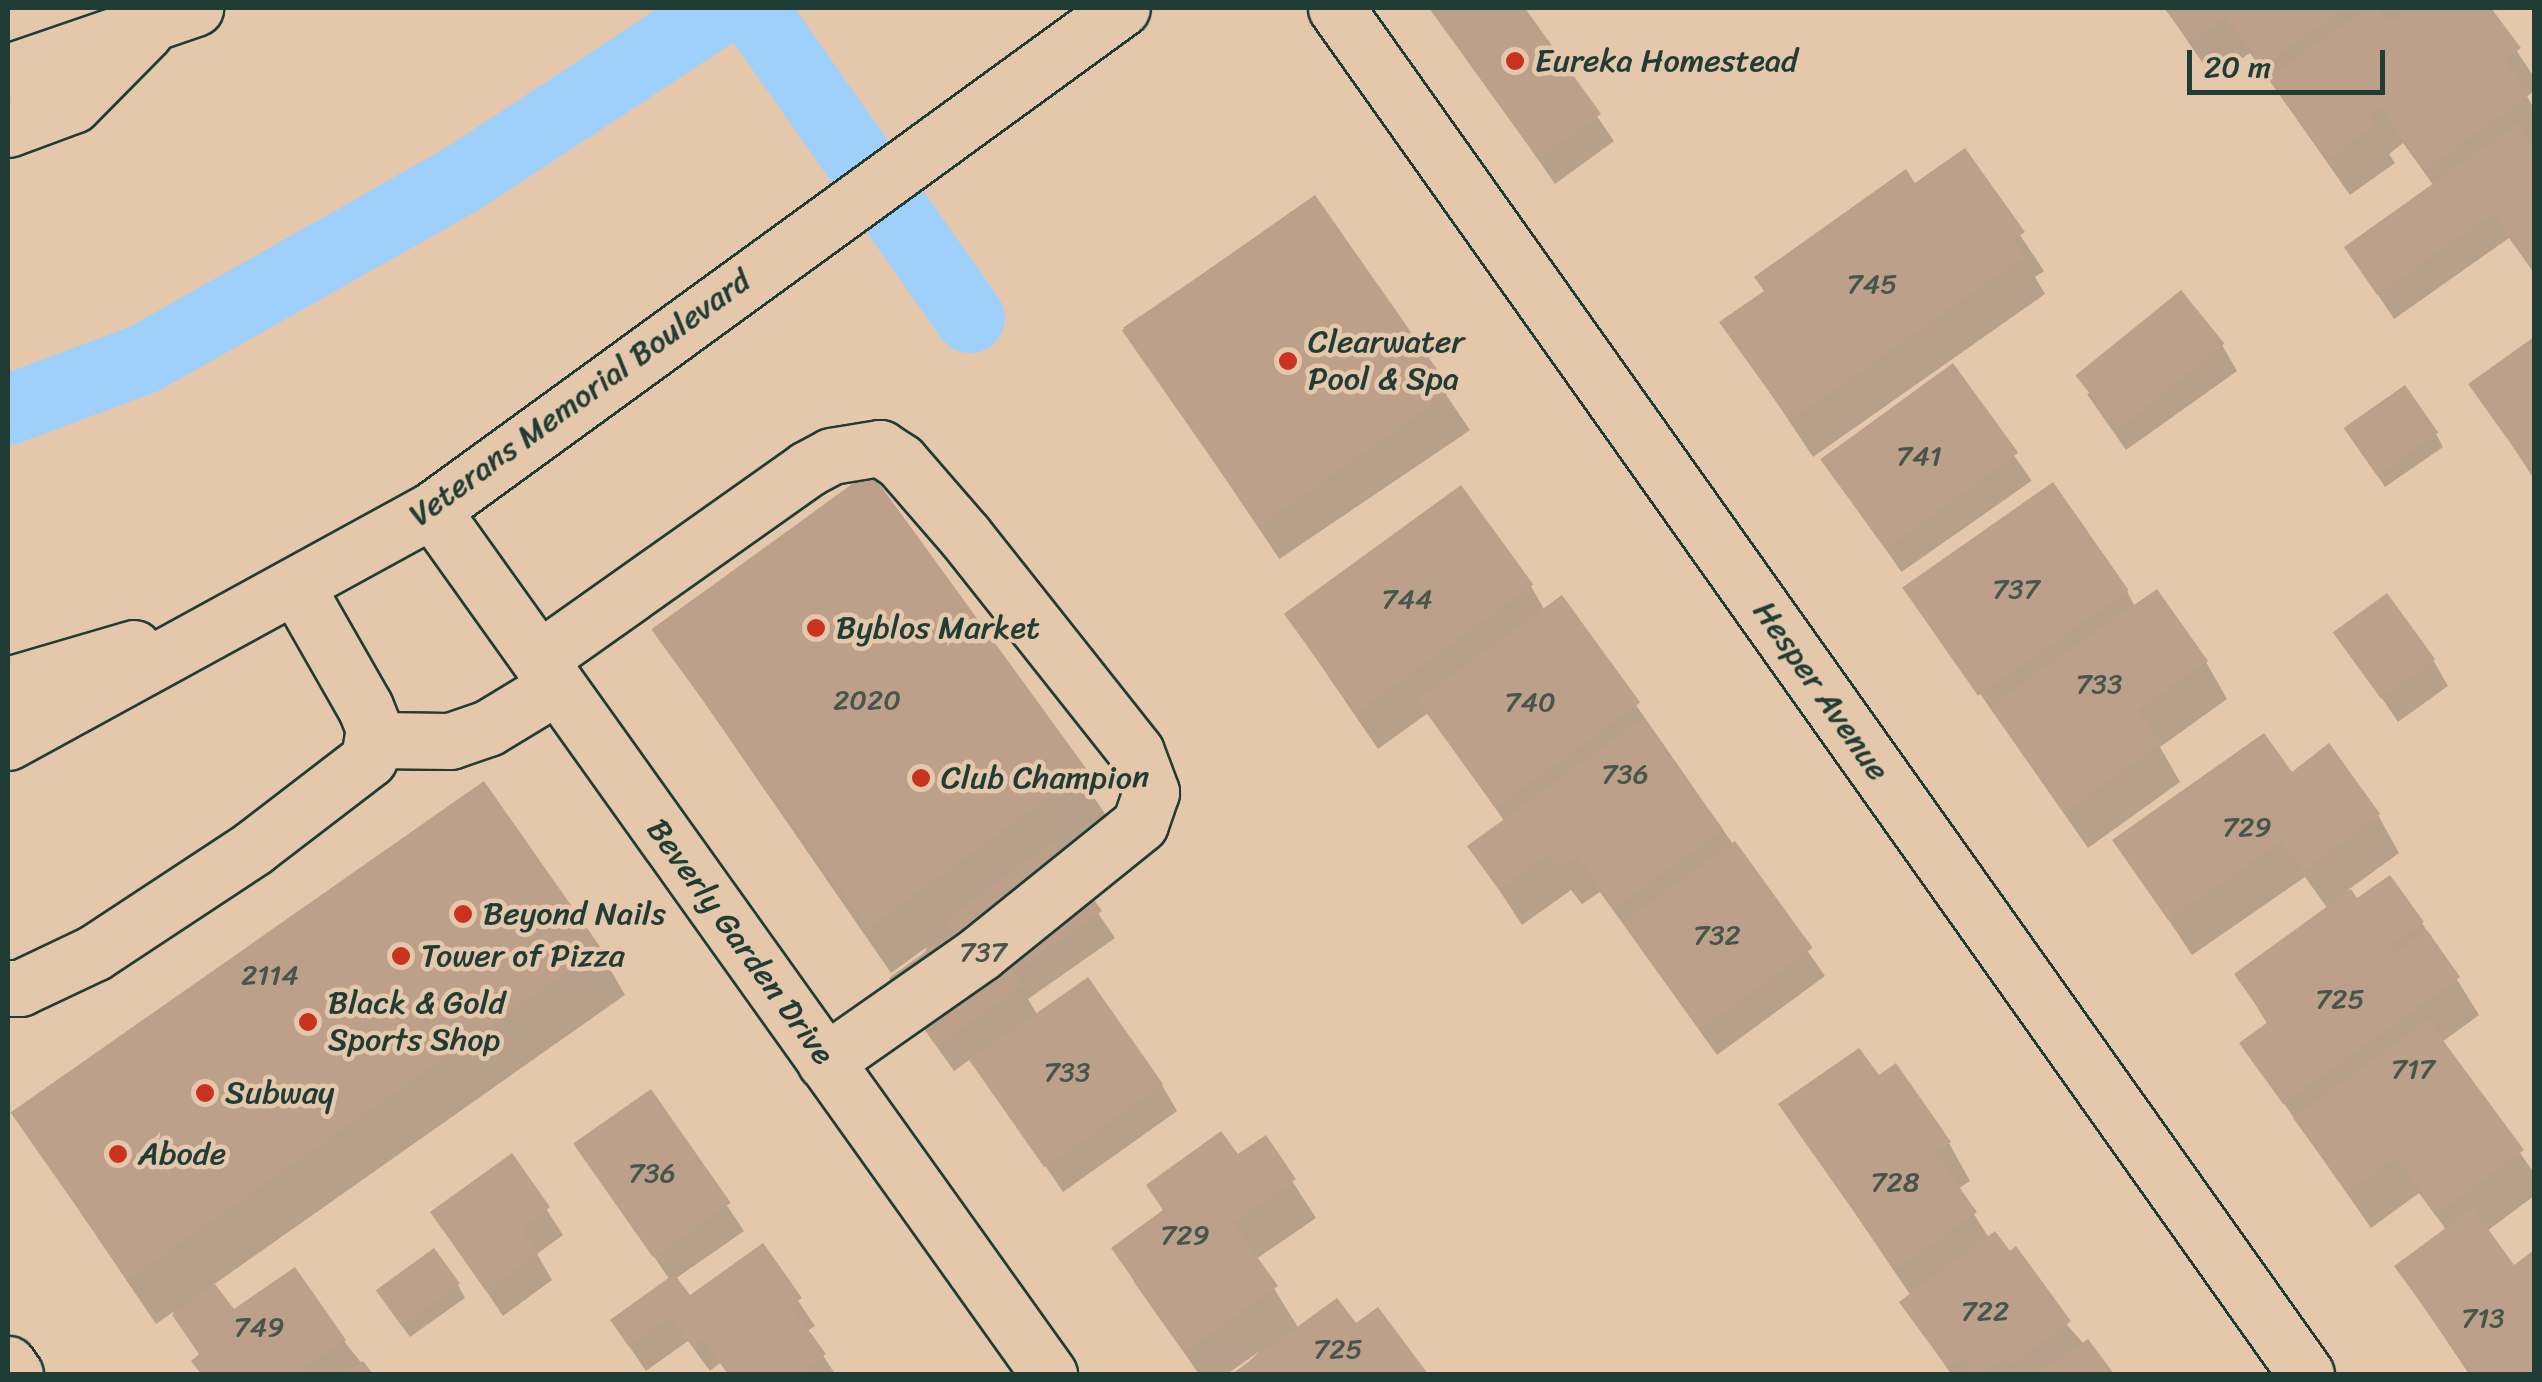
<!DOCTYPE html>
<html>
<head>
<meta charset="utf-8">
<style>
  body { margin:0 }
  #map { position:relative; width:2542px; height:1382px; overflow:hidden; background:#e5c8ac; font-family:Sriracha,sans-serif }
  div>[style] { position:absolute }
  .shadow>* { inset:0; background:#0003; transform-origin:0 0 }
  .canal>* { height:70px; margin:-35px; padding:0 35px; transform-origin:35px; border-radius:35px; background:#9fcffb }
  .building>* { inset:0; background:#bda08a; transform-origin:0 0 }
  .roads { filter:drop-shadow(2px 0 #1f3d34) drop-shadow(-2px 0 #1f3d34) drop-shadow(0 2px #1f3d34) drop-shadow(0 -2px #1f3d34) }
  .minor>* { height:55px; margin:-27.5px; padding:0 27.5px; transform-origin:27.5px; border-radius:27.5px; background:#e5c8ac }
  .major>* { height:55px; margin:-27.5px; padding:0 27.5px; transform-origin:27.5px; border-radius:27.5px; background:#e5c8ac }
  .dots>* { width:28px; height:28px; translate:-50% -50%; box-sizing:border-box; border:5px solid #e5c8ac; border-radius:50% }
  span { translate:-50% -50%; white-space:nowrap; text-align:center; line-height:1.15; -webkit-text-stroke:9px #e5c8ac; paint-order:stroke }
  .number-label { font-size:28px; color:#46564a }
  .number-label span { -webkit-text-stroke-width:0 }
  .poi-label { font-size:32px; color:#1f3d34 }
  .left { translate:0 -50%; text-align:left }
  .street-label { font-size:32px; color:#1f3d34 }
  .frame { position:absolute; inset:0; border:10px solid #1f3d34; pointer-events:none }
  .scale { position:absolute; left:2187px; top:50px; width:198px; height:45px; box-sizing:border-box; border:5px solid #1f3d34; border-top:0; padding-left:12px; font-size:30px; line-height:35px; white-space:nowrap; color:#1f3d34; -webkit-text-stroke:8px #e5c8ac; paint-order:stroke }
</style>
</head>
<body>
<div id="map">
  <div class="shadow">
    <i style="clip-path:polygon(1433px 8px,1522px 8px,1614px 141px,1555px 184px)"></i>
    <i style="clip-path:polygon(2165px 8px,2488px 8px,2534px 77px,2534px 91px,2527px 96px,2534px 109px,2534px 273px,2509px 238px,2394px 319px,2347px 248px,2434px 186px,2403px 143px,2389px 154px,2395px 163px,2350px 195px,2250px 53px,2213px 78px)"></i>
    <i style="clip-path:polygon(1964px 151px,2044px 271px,2035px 277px,2045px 294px,1813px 457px,1723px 322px)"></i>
    <i style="left:1314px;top:199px;width:279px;height:230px;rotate:56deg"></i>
    <i style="clip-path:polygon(2534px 340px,2534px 479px,2472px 384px)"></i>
    <i style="clip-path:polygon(2222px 345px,2237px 371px,2126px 450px,2087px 394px)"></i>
    <i style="left:1952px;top:367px;width:139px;height:159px;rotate:55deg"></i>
    <i style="clip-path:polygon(2436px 434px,2443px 447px,2385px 487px,2354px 441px)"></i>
    <i style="clip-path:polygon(870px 474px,1108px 818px,1058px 854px,1115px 938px,1028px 999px,1038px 1016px,1162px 1085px,1177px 1111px,1063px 1192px,972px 1058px,954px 1071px,907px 1005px,927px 947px,891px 973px,653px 628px)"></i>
    <i style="clip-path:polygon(1531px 586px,1545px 611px,1562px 599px,1825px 976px,1717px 1055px,1600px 892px,1582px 904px,1571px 890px,1522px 925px,1471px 847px,1505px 822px,1428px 713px,1378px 749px,1285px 613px)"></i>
    <i style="clip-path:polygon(1906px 588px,2127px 591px,2135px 607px,2206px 662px,2227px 699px,2160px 747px,2180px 782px,2088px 848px)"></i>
    <i style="clip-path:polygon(2337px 632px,2433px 660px,2448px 686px,2398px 722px)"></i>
    <i style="clip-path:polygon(2291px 776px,2378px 815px,2399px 853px,2348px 890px,2357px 901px,2422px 923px,2479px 1015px,2442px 1042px,2534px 1173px,2534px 1196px,2487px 1231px,2514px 1269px,2534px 1253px,2534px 1374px,2469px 1374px,2397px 1267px,2447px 1231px,2419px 1193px,2371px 1228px,2242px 1044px,2268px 1025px,2237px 974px,2328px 909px,2305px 877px,2192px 955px,2116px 841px)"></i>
    <i style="clip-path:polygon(599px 950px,625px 995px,213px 1285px,233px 1313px,344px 1341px,370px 1374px,202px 1374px,194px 1361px,201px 1357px,173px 1312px,156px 1324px,14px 1114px)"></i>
    <i style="clip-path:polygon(1879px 1078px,1949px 1143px,1970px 1181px,1958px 1189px,1989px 1238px,2111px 1374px,1951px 1374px,1902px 1302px,1911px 1296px,1782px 1105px)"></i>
    <i style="clip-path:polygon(651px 1092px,744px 1231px,675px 1279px,689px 1298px,762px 1247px,815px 1326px,807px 1331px,835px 1374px,728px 1374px,720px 1363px,710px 1371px,688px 1341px,646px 1371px,629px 1346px,670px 1280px,576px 1143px)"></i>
    <i style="clip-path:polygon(1265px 1139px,1316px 1218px,1256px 1259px,1299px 1329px,1355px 1327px,1378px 1311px,1425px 1374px,1236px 1374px,1260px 1351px,1227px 1374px,1199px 1374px,1136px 1285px,1115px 1248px,1164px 1212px,1149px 1186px,1238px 1158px)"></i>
    <i style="clip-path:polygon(512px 1156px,563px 1235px,537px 1254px,552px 1280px,503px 1316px,433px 1212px)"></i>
    <i style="clip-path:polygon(458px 1285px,465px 1298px,410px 1337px,386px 1304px)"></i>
  </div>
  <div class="canal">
    <i style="left:752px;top:8px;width:379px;rotate:54.9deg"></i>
    <i style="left:8px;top:410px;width:145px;rotate:-20.6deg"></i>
    <i style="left:144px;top:359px;width:365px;rotate:-29.5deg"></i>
    <i style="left:462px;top:179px;width:311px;rotate:-33.3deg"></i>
  </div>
  <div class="building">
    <i style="clip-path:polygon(1429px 8px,1525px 8px,1601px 114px,1538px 159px)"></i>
    <i style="clip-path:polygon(2164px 8px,2344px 8px,2262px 66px,2226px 17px,2190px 43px)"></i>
    <i style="clip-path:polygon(2367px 8px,2378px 8px,2389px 23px,2410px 8px,2491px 8px,2521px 48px,2504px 60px,2529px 95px,2425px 169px,2380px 107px,2369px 115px,2375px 125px,2327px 160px,2268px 78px)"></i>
    <i style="clip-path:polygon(2517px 124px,2534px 149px,2534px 258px,2528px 263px,2493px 213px,2377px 295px,2344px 247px)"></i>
    <i style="clip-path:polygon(1965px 148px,2025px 232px,2014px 240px,2025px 256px,1790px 421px,1719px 322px,1764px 291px,1754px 277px,1906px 169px,1915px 183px)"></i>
    <i style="left:1315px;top:195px;width:239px;height:236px;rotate:55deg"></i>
    <i style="left:2181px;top:290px;width:69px;height:136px;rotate:51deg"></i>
    <i style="clip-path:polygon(2534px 337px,2534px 476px,2468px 384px)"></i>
    <i style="left:1953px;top:363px;width:111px;height:164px;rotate:54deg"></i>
    <i style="left:2405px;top:385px;width:58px;height:75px;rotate:55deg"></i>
    <i style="left:870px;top:471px;width:369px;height:270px;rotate:54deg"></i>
    <i style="left:2053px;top:482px;width:132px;height:184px;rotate:55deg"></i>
    <i style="left:1461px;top:485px;width:123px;height:219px;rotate:54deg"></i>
    <i style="clip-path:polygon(2157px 589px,2208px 661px,2137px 710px,2161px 743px,2064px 813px,1990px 706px)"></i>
    <i style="left:2387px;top:593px;width:82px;height:67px;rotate:54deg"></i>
    <i style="left:1562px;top:595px;width:133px;height:179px;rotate:54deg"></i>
    <i style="clip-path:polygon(1642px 719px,1723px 829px,1615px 908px,1577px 856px,1559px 869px,1548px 854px,1499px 890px,1467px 846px)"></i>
    <i style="clip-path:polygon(2264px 733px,2292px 772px,2329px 743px,2380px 814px,2303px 871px,2282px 841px,2168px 920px,2112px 840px)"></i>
    <i style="left:484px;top:781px;width:204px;height:578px;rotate:55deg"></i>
    <i style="left:1735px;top:841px;width:132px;height:139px;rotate:54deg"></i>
    <i style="clip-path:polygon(1053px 842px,1102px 911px,1013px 973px,1023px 985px,937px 1046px,889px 978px,953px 932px,944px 921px)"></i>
    <i style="clip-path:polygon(2390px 875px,2424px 922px,2391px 945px,2396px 952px,2427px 930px,2460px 977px,2283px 1104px,2239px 1043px,2268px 1022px,2234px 974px,2351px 889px,2357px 898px)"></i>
    <i style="left:1088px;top:977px;width:131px;height:145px;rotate:55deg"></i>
    <i style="clip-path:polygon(2428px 1020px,2524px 1150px,2437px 1214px,2396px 1157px,2347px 1192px,2293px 1118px)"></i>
    <i style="clip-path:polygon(1859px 1048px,1879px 1075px,1896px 1063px,1951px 1142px,1935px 1153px,1977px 1212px,1895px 1270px,1778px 1104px)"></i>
    <i style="left:651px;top:1089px;width:139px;height:95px;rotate:55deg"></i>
    <i style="clip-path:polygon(1221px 1131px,1238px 1154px,1266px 1135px,1296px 1179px,1233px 1223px,1278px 1286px,1185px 1352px,1111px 1248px,1163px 1210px,1146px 1185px)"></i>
    <i style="clip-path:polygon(512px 1153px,550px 1207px,521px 1229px,539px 1253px,486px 1291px,430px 1212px)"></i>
    <i style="clip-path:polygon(2473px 1208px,2514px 1265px,2534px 1250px,2534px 1369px,2527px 1374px,2472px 1374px,2394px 1266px)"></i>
    <i style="clip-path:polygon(1995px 1231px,2010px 1251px,2016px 1246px,2071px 1321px,2012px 1364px,2007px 1357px,1976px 1374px,1964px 1357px,1948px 1369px,1899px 1302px)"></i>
    <i style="clip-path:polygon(763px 1243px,802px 1298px,791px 1306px,826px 1354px,798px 1374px,728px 1374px,703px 1338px,693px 1347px,671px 1316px,629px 1347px,610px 1320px,674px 1274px,690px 1295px)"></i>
    <i style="left:434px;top:1248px;width:44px;height:72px;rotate:54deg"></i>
    <i style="clip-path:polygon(295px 1267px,346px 1340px,295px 1374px,201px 1374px,191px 1361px,199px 1354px,172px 1315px,215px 1284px,234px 1309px)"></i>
    <i style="clip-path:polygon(1337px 1298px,1356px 1323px,1378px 1307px,1428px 1374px,1232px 1374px)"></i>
    <i style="clip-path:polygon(2088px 1339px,2114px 1374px,2039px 1374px)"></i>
    <i style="clip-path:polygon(363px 1361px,373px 1374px,344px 1374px)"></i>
  </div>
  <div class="roads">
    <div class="minor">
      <i style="left:1336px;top:8px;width:1675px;rotate:54.62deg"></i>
      <i style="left:432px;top:510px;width:1062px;rotate:54.47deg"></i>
      <i style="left:539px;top:659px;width:329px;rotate:-35.3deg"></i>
      <i style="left:807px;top:469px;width:27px;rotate:-28deg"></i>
      <i style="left:831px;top:456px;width:50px;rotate:-9.3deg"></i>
      <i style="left:880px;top:448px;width:24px;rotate:33deg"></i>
      <i style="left:900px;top:461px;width:99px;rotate:49.1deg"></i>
      <i style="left:965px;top:536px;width:275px;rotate:51.6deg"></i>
      <i style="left:1136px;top:752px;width:43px;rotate:69.4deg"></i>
      <i style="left:1151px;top:792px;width:34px;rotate:109deg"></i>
      <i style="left:1140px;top:824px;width:207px;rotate:141.1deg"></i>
      <i style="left:979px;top:954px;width:188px;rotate:145deg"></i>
      <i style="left:375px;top:740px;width:75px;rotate:0.8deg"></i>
      <i style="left:450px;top:741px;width:40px;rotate:-18.9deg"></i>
      <i style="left:488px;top:728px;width:81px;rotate:-31.3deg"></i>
      <i style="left:8px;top:988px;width:12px"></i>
      <i style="left:20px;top:988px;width:82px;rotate:-25.3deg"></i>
      <i style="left:94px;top:953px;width:191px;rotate:-33.4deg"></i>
      <i style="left:253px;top:848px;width:146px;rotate:-37.5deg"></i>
      <i style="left:369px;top:759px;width:30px;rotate:-81deg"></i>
      <i style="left:374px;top:729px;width:24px;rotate:-112deg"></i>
      <i style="left:365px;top:707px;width:139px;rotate:-119.7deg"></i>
      <i style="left:8px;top:1364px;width:12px;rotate:55deg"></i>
    </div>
    <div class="major">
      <i style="left:8px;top:72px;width:198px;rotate:-18.9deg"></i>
      <i style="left:8px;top:129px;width:69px;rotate:-20.3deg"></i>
      <i style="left:73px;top:105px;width:103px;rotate:-45.4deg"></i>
      <i style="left:8px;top:685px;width:131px;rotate:-16.4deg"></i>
      <i style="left:8px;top:742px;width:483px;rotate:-28.7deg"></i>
      <i style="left:432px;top:510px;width:853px;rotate:-36.04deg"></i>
    </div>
  </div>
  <div class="dots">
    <i style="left:1515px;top:61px;background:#c8321e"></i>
    <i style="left:1288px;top:361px;background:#c8321e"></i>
    <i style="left:816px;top:628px;background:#c8321e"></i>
    <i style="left:921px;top:778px;background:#c8321e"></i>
    <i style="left:463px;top:914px;background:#c8321e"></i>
    <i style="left:401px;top:956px;background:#c8321e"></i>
    <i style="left:308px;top:1022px;background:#c8321e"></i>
    <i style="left:205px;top:1093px;background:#c8321e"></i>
    <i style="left:118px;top:1154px;background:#c8321e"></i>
  </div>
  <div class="number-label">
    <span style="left:1872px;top:284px">745</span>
    <span style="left:1919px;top:456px">741</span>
    <span style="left:2016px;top:589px">737</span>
    <span style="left:1407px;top:599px">744</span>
    <span style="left:2099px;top:684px">733</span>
    <span style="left:867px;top:700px">2020</span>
    <span style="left:1530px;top:702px">740</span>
    <span style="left:1625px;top:774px">736</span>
    <span style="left:2247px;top:827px">729</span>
    <span style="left:1717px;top:935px">732</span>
    <span style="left:983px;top:952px">737</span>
    <span style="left:270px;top:975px">2114</span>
    <span style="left:2340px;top:999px">725</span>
    <span style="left:2413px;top:1069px">717</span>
    <span style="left:1067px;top:1072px">733</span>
    <span style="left:652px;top:1173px">736</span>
    <span style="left:1895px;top:1182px">728</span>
    <span style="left:1185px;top:1235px">729</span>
    <span style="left:1985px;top:1311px">722</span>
    <span style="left:2483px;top:1318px">713</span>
    <span style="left:259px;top:1327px">749</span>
    <span style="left:1338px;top:1349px">725</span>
  </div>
  <div class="poi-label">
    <span class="left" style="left:1535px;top:61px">Eureka Homestead</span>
    <span class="left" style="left:1308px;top:361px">Clearwater<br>Pool &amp; Spa</span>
    <span class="left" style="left:836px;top:628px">Byblos Market</span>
    <span class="left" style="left:941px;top:778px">Club Champion</span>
    <span class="left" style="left:483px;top:914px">Beyond Nails</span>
    <span class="left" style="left:421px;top:956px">Tower of Pizza</span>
    <span class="left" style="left:328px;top:1022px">Black &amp; Gold<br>Sports Shop</span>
    <span class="left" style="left:225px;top:1093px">Subway</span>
    <span class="left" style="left:138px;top:1154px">Abode</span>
  </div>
  <div class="street-label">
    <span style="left:580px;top:398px;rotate:-36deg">Veterans Memorial Boulevard</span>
    <span style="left:1821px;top:691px;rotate:55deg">Hesper Avenue</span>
    <span style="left:740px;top:942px;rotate:54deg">Beverly Garden Drive</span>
  </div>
  <div class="frame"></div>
  <div class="scale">20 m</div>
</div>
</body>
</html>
